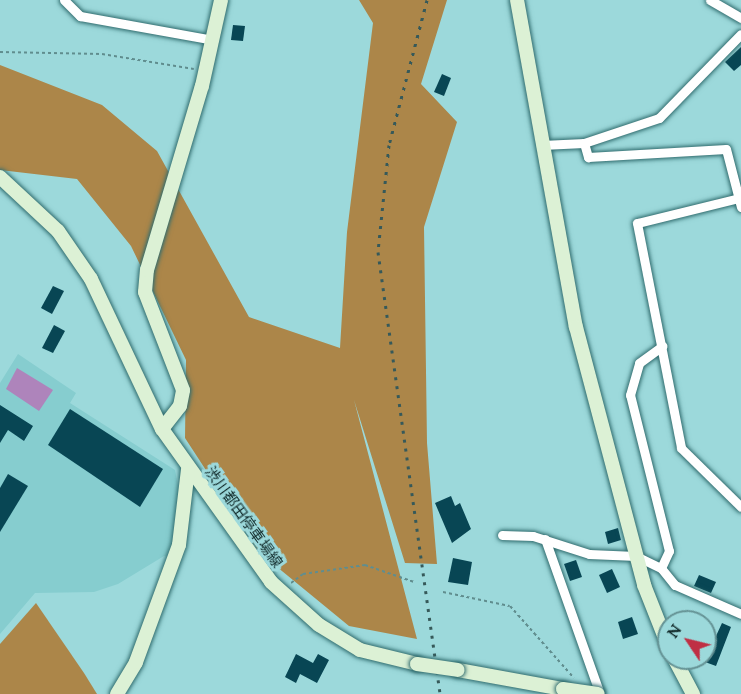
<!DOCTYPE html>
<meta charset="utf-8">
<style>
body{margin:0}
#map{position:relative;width:741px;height:694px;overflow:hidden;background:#9cd9db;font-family:Lora,"Noto Sans JP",serif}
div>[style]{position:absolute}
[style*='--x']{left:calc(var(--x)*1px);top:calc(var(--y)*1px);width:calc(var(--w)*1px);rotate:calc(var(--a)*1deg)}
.built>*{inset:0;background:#86cdcf}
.forest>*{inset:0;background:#ac8649}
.water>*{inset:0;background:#ae84bb}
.building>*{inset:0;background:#084654}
.path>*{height:2px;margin-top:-1px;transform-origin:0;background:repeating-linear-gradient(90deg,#608d8e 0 3px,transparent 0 6px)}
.roads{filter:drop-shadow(0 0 2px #306c6e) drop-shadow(0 0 2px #306c6e)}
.street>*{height:9px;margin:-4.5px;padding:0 4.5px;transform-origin:4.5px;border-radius:4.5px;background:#fff}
.secondary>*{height:14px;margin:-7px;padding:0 7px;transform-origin:7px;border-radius:7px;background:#dcf1d5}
.rail>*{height:3px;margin-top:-1.5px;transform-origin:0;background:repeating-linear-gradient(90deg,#365959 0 3px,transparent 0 9px)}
.bridges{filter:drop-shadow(0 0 2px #306c6e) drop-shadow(0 0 2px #306c6e)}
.secondary-bridge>*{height:14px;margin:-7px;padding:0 7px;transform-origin:7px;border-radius:7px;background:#dcf1d5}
span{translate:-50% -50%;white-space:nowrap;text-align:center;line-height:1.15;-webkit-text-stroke:6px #9cd9db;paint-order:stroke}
.street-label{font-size:15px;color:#122b2b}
.north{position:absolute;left:657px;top:610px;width:60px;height:60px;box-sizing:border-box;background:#9cd9db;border:2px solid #659395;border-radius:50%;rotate:305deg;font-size:16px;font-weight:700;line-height:24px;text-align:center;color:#122b2b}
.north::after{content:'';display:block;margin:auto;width:21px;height:27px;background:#bf2f44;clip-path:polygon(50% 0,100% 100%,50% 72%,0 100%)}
</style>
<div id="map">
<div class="built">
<div style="clip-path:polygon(18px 354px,76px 393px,70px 403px,175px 470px,179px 491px,174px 558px,164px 556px,118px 584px,94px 592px,35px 593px,0 634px,0 383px)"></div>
</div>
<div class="forest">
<div style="clip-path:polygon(359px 0,447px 0,421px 84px,457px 122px,424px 227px,427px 443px,437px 564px,405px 563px,354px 400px,417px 639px,349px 626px,260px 553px,185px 438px,186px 360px,131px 246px,77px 179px,0 170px,0 65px,102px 105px,157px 151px,249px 317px,340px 348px,347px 232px,373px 23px)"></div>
<div style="clip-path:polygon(36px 603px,84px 673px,97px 694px,0 694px,0 644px)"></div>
</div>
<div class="water">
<div style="clip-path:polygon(17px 368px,53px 390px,39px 411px,6px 389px)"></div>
</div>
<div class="building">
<div style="clip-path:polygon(233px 25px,245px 26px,243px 41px,231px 40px)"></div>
<div style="clip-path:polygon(741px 47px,741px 65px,734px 71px,725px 62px)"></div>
<div style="clip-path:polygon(442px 74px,451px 78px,444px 96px,434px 92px)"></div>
<div style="clip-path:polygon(53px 286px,64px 291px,52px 314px,41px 308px)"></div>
<div style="clip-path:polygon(54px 325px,65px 331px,53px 353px,42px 348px)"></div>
<div style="clip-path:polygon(0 405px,33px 426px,24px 441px,8px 430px,0 443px)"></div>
<div style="clip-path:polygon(70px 409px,163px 469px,140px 507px,48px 445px)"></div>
<div style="clip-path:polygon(8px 474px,28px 486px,0 532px,0 488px)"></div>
<div style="clip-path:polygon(451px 496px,455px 506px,460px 503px,471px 529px,452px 543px,435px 503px)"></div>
<div style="clip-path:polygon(618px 528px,621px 540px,608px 544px,605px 532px)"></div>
<div style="clip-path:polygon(453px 558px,472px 562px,468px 585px,448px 582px)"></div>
<div style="clip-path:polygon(576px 560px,582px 577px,570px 581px,564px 564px)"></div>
<div style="clip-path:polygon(612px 569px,620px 587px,607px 593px,599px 575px)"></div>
<div style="clip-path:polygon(699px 575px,716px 582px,711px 593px,694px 586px)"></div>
<div style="clip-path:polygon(632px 617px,638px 634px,623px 639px,618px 622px)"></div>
<div style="clip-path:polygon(722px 623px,731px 627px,716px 666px,705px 662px,705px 647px,710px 649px)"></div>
<div style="clip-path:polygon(296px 654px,313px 663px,318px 654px,329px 660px,317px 683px,300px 674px,296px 683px,285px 677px)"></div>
</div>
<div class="path">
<div style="--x:0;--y:52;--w:102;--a:1.1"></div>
<div style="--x:102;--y:54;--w:93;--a:9.3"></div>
<div style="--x:291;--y:583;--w:15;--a:-37"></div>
<div style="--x:303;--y:574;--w:63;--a:-8.3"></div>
<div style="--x:365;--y:565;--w:52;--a:19.1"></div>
<div style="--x:443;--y:592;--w:68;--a:11.8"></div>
<div style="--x:510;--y:606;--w:96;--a:48.4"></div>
</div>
<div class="roads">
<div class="street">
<div style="--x:64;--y:0;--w:23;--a:45"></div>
<div style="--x:80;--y:16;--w:135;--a:10.2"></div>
<div style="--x:710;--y:0;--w:36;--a:30"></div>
<div style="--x:584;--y:143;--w:15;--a:74"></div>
<div style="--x:588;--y:157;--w:138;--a:-3.3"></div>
<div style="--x:726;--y:149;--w:60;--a:75.5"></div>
<div style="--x:542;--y:145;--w:42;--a:-2.7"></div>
<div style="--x:584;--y:143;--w:79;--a:-18.4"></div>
<div style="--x:659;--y:118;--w:117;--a:-45.7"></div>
<div style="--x:739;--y:198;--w:105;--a:166.2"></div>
<div style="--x:637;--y:223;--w:229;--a:78.9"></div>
<div style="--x:681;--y:448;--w:84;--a:44.5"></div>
<div style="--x:502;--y:535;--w:31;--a:2"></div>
<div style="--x:533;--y:536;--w:59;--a:17.8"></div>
<div style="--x:589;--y:554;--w:47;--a:2.4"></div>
<div style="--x:636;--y:556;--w:28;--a:26"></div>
<div style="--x:661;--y:568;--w:22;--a:51"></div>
<div style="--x:675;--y:585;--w:72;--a:23.7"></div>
<div style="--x:545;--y:539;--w:164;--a:70.5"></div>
<div style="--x:661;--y:568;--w:19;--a:-65"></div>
<div style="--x:669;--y:551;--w:161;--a:-104"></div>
<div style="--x:630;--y:395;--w:33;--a:-74"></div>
<div style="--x:639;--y:363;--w:29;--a:-36"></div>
</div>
<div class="secondary">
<div style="--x:517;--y:0;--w:332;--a:79.8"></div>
<div style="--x:576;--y:327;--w:267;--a:75.2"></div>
<div style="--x:644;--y:585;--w:68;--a:68.4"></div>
<div style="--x:0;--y:177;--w:79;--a:43"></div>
<div style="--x:58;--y:231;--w:58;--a:55.5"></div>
<div style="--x:91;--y:279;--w:166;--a:64.7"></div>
<div style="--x:162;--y:429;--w:188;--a:54.5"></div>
<div style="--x:271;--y:582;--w:64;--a:41.9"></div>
<div style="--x:319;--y:625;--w:48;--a:31.4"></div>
<div style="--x:360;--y:650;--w:59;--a:13.8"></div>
<div style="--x:162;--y:429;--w:29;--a:-52"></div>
<div style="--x:180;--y:406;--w:16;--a:-79"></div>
<div style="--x:183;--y:390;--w:105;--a:-111.2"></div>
<div style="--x:145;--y:292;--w:22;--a:-85"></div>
<div style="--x:147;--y:270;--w:192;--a:-73.4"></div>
<div style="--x:202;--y:86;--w:88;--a:-77.5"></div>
<div style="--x:674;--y:658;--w:41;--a:62.2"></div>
<div style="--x:458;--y:670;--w:107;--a:10.3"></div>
<div style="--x:117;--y:694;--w:37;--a:-59"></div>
<div style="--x:136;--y:662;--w:125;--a:-69.8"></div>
<div style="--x:179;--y:545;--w:77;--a:-83.2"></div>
</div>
</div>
<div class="rail">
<div style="--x:427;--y:0;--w:150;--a:104.7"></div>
<div style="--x:389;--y:145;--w:108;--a:95.9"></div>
<div style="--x:378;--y:252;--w:446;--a:82"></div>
</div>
<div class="bridges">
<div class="secondary-bridge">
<div style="--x:417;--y:664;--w:41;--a:8.3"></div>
<div style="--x:563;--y:689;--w:35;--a:8"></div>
</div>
</div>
<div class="street-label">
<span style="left:244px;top:517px;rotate:54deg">渋川都田停車場線</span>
</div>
<div class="north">N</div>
</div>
